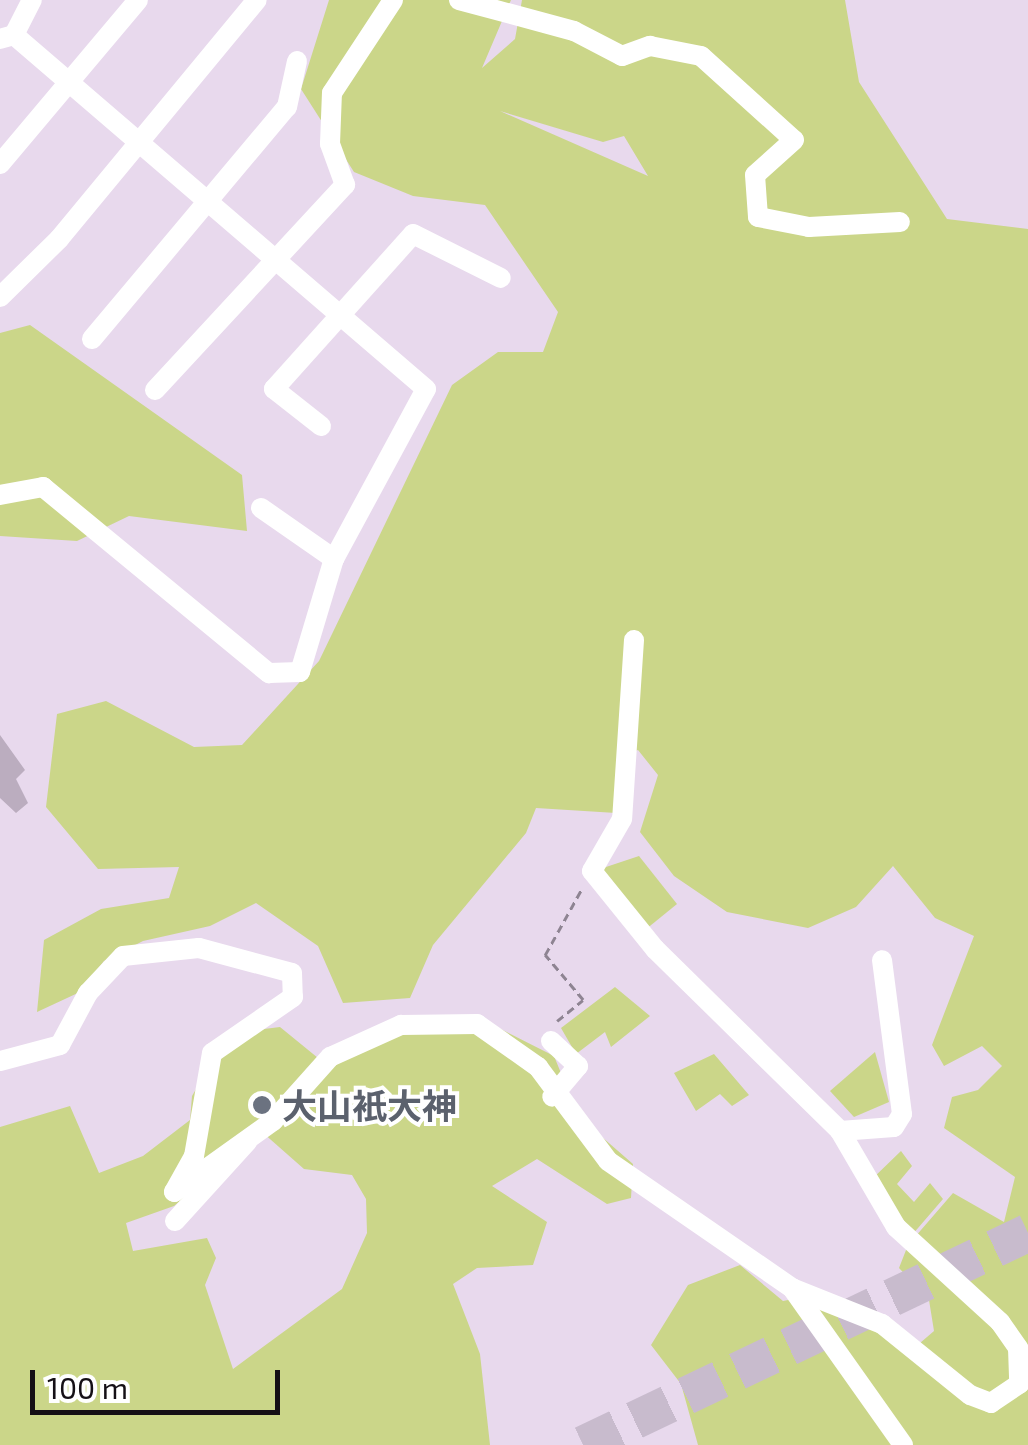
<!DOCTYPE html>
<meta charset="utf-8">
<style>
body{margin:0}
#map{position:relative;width:1028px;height:1445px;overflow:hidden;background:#e8d9ed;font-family:"Exo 2","Noto Sans JP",sans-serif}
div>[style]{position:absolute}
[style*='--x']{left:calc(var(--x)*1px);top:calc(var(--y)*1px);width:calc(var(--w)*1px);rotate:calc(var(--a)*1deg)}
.green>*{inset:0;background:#cbd689}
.building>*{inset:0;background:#bbadbf}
.highway-tunnel>*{height:38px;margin-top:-19px;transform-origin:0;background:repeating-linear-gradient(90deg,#c8bbcd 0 38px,transparent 0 57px)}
.path>*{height:2.5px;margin-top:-1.25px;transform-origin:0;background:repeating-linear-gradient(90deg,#8e8492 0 8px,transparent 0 13px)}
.street>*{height:20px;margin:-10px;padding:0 10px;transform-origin:10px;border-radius:10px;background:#fff}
.dots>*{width:28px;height:28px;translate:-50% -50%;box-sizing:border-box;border:5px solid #fff;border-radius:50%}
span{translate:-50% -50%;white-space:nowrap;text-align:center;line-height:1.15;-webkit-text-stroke:8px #fff;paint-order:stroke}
.worship-label{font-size:35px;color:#5b616d;font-weight:700}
.left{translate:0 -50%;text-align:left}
.scale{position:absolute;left:30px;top:1370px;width:250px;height:45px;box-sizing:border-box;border:5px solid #151016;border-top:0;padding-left:12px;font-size:30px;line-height:35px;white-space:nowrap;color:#151016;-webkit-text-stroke:8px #fff;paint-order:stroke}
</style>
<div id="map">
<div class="green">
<div style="clip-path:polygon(evenodd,329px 0,511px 0,482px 68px,515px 39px,522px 0,845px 0,859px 82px,947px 219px,1028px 229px,1028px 1445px,698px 1445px,681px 1384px,651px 1345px,688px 1285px,740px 1265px,783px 1301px,818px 1294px,913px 1349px,934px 1331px,929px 1300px,899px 1268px,908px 1245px,953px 1193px,1004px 1222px,1015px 1177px,944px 1128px,952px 1097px,978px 1090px,1002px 1066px,982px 1046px,944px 1066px,932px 1045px,974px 936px,935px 918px,893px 866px,856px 907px,808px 928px,727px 912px,674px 876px,640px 832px,658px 775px,638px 750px,626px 754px,616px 813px,536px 808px,526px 833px,433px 945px,410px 998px,343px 1003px,318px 946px,256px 903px,210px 926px,143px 941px,104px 961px,80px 992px,37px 1012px,44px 940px,101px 909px,169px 898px,179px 867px,98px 869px,46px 807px,57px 714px,106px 701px,194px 747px,242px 745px,319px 661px,452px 385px,498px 352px,543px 352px,558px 312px,485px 205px,413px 196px,354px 172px,301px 89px,329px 0,500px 111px,603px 142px,624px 136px,648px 176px,500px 111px)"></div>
<div style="clip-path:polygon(30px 325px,242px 475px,247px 531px,129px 516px,77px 541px,0 536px,0 333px)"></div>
<div style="clip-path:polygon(639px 856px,677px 904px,645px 930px,597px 870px)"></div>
<div style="clip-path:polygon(615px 987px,650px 1016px,611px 1047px,605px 1032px,576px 1054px,561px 1028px)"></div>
<div style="clip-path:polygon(evenodd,434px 1021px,485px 1021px,554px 1056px,579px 1117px,633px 1164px,631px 1198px,607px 1204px,537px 1159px,492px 1186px,547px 1222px,533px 1265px,477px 1268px,453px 1284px,480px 1354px,490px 1445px,0 1445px,0 1127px,70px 1106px,99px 1173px,143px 1156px,190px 1120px,192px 1096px,215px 1057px,249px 1031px,280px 1027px,318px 1058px,434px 1021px,262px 1132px,304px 1169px,352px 1175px,366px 1199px,367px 1233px,342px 1289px,233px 1369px,205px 1285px,216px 1258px,207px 1238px,133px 1251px,126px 1223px,174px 1206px,262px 1132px)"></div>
<div style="clip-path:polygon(875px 1052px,889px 1102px,854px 1117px,830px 1091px)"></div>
<div style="clip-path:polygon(714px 1054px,749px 1095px,732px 1106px,720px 1094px,696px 1111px,674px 1073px)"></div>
<div style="clip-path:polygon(901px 1151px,912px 1166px,897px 1184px,914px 1202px,930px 1183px,943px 1199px,912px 1235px,870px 1181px)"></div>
</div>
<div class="building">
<div style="clip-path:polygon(0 735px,25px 770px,16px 779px,28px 803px,16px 813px,0 798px)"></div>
</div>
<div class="highway-tunnel">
<div style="--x:583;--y:1445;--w:493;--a:-25.5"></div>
</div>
<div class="path">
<div style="--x:557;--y:1021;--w:33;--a:-39"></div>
<div style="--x:583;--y:1000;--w:59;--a:-130.2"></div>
<div style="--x:545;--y:955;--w:74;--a:-61"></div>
</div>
<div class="street">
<div style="--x:459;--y:0;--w:119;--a:15.1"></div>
<div style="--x:574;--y:31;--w:54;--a:27.5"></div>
<div style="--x:622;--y:56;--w:30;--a:-20"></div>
<div style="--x:650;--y:46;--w:52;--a:11.1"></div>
<div style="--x:701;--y:56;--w:125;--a:42.1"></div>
<div style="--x:794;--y:140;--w:52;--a:138.1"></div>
<div style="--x:755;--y:175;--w:42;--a:85.9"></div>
<div style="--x:758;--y:217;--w:52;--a:11.1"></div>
<div style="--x:809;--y:227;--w:91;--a:-3.1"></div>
<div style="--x:0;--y:39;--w:15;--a:-16"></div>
<div style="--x:14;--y:35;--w:39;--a:-63"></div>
<div style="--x:0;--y:164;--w:214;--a:-49.9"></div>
<div style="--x:0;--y:297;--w:83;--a:-44.5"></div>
<div style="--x:59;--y:239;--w:310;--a:-50.4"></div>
<div style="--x:92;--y:339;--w:303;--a:-50"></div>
<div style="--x:287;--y:107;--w:47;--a:-77.7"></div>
<div style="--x:155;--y:390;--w:280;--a:-47.2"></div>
<div style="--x:345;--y:185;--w:44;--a:-110.1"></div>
<div style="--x:330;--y:144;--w:51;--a:-87.8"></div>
<div style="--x:332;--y:93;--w:111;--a:-56.7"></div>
<div style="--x:321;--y:426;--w:60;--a:-141.8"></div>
<div style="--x:274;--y:389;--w:208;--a:-48.1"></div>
<div style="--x:413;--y:234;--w:98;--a:26.6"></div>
<div style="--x:0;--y:495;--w:44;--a:-10.5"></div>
<div style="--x:43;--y:487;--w:293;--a:39.5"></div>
<div style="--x:269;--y:673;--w:31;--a:-2"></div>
<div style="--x:300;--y:672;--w:118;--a:-73.3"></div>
<div style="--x:334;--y:559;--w:193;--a:-61.6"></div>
<div style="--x:426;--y:389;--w:543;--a:-139.33"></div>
<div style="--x:261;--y:508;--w:89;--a:34.9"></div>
<div style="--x:634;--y:640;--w:179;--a:93.8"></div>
<div style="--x:622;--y:819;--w:60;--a:120"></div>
<div style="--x:592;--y:871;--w:100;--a:51.1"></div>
<div style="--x:655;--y:949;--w:260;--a:44.5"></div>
<div style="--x:840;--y:1131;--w:111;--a:59.7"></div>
<div style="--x:896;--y:1227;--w:141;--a:42.4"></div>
<div style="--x:1000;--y:1322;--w:32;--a:55"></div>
<div style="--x:1018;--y:1348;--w:36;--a:88"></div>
<div style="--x:1019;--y:1384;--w:34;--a:146"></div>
<div style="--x:991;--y:1403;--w:22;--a:-159"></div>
<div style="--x:970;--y:1395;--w:113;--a:-141.1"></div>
<div style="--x:882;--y:1324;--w:95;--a:-158.3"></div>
<div style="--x:551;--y:1041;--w:37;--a:43"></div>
<div style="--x:578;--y:1066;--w:40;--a:130"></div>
<div style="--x:0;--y:1061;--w:62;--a:-14.9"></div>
<div style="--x:60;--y:1045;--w:59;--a:-61.7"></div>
<div style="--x:88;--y:993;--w:51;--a:-46.6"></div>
<div style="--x:123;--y:956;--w:76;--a:-6"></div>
<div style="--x:199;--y:948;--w:96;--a:15"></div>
<div style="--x:292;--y:973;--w:24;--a:88"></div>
<div style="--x:293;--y:997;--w:98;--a:145.3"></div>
<div style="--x:212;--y:1053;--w:105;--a:99.9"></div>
<div style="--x:194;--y:1156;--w:41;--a:119.1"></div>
<div style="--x:174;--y:1192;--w:122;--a:-35.6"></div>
<div style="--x:273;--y:1121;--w:86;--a:-48.3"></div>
<div style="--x:330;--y:1057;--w:78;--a:-24.3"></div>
<div style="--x:401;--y:1025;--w:76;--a:-0.8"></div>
<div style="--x:477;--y:1024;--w:75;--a:35.2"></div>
<div style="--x:538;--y:1067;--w:117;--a:53.3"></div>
<div style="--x:608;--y:1161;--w:224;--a:34.6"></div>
<div style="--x:792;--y:1288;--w:192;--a:54.7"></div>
<div style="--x:840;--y:1131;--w:54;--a:-4.2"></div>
<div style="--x:894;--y:1127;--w:15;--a:-58"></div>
<div style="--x:902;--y:1114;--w:155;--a:-97.4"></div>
<div style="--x:175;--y:1221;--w:107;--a:-47.7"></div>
</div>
<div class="dots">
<div style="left:262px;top:1105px;background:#6b7280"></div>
</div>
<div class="worship-label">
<span class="left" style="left:282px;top:1105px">大山衹大神</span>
</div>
<div class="scale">100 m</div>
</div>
